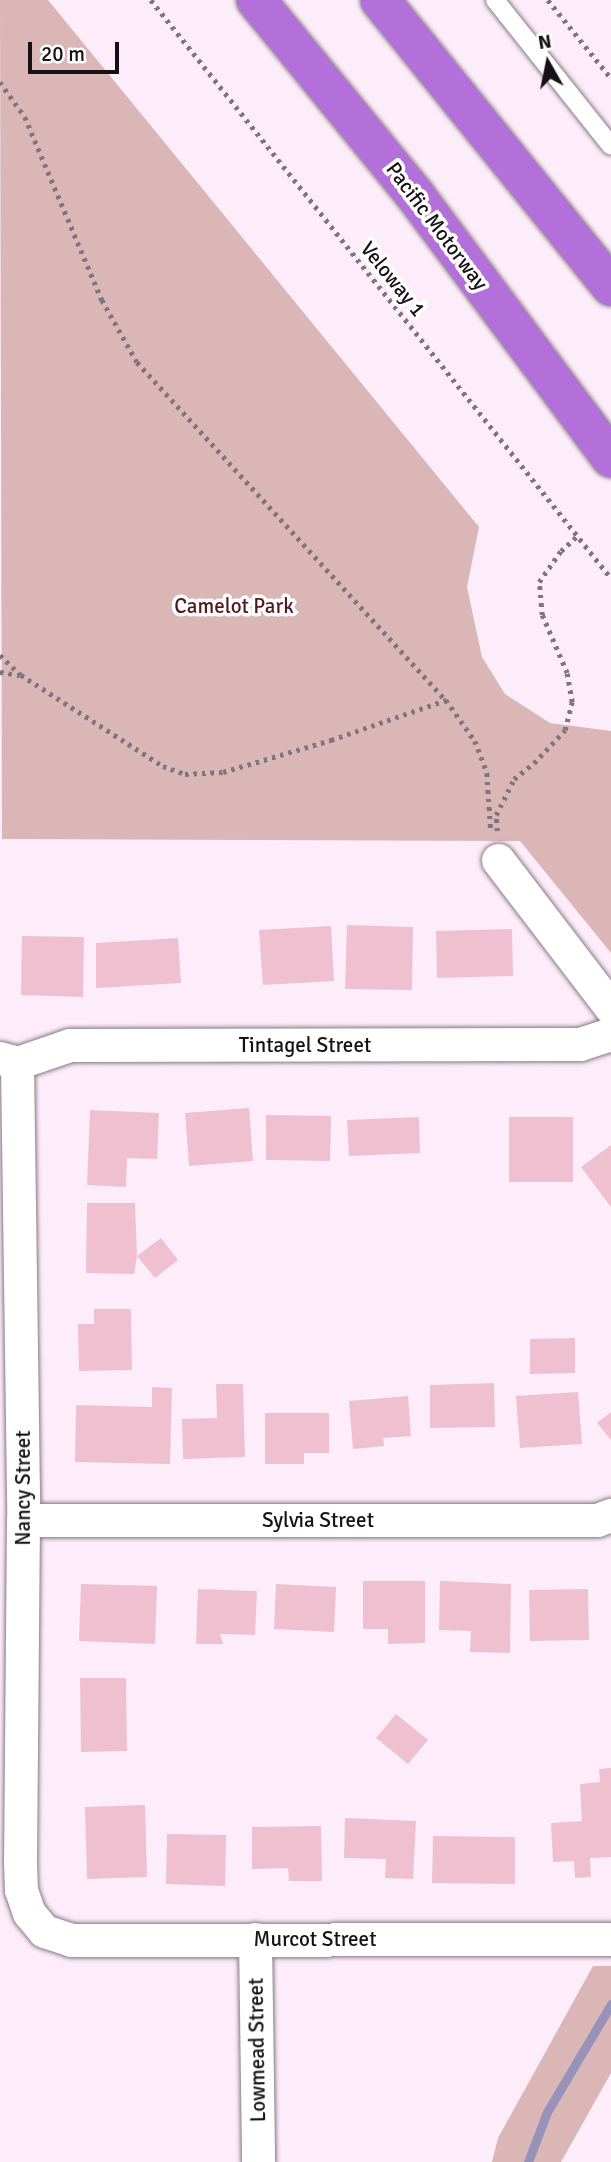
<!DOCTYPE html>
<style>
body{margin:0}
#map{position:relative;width:611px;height:2162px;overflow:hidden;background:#fdedfa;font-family:Signika,sans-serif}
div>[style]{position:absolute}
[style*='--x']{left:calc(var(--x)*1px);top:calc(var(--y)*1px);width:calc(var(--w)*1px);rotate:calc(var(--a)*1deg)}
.green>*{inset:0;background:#dab6b7}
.stream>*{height:9px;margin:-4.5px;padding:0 4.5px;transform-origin:4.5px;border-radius:4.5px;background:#9792b8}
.building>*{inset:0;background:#eec0d0}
.path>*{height:4.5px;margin-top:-2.25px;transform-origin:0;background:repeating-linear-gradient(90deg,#7f757d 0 3.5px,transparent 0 8.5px)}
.roads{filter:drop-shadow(0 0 2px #8a7886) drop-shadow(0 0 2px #8a7886)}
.service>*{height:18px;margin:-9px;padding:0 9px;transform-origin:9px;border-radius:9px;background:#fff}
.minor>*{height:33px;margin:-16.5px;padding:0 16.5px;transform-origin:16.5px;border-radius:16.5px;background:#fff}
.motorway>*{height:38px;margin:-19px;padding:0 19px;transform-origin:19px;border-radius:19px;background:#b470da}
span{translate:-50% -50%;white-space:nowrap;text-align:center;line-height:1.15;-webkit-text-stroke:7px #fff;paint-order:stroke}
.street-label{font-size:21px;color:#171116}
.park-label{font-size:21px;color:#521820}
.north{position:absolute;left:513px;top:28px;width:70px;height:70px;-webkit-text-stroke:5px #fff;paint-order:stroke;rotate:351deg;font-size:19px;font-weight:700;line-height:28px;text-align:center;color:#171116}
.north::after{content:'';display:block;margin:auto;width:24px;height:32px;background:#171116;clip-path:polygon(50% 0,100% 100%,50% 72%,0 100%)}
.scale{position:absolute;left:28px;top:42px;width:91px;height:32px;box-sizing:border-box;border:4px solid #171116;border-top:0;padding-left:9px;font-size:21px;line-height:24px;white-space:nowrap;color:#171116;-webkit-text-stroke:5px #fff;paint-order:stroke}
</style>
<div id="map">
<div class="green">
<div style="clip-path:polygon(0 0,48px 0,479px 527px,467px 587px,482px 657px,505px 694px,550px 723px,611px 731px,611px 953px,520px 841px,2px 839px)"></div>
<div style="clip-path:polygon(593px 1966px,611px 1966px,611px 2073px,561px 2162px,492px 2162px,498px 2138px)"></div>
</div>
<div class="stream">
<div style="--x:528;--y:2162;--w:53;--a:-69.2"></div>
<div style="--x:547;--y:2112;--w:126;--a:-59.3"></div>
</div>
<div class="building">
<div style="clip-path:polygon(347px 925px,413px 927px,412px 990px,345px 989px)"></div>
<div style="clip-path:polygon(331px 926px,334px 981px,263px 985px,259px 930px)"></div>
<div style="clip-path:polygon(512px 929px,513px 976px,437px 978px,436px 931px)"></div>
<div style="clip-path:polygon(22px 936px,84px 937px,83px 997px,21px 995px)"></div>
<div style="clip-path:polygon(178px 938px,181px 983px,96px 988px,96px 943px)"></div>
<div style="clip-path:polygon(249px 1108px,253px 1161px,189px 1166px,185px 1113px)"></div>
<div style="clip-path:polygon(90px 1110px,159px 1113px,157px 1159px,127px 1158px,126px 1187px,87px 1185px)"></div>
<div style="clip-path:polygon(266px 1115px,331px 1116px,330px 1161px,266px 1160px)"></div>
<div style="clip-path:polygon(419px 1117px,420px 1153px,349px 1156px,347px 1120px)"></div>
<div style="clip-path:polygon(509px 1117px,573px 1117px,573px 1182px,509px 1182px)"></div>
<div style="clip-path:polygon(611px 1145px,611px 1207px,581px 1167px)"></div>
<div style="clip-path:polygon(87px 1203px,135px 1203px,137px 1256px,134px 1274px,86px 1273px)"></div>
<div style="clip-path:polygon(161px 1238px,178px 1260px,155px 1278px,137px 1256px)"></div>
<div style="clip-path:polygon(94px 1309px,131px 1309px,132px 1370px,79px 1371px,78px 1324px,94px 1324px)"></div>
<div style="clip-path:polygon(575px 1338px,575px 1373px,530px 1374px,530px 1339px)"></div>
<div style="clip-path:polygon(494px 1383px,495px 1427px,430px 1428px,430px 1385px)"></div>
<div style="clip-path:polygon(216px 1384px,243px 1384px,245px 1457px,183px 1459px,182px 1419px,217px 1418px)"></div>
<div style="clip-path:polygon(152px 1387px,172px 1388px,170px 1464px,75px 1462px,76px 1405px,152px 1407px)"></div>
<div style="clip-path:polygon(578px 1392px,582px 1444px,520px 1448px,516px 1396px)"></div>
<div style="clip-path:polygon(408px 1396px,411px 1436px,383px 1438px,384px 1446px,353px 1449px,349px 1401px)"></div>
<div style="clip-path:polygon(611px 1412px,611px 1440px,597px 1423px)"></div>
<div style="clip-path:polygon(265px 1413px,329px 1413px,329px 1453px,304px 1453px,304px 1464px,265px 1464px)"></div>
<div style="clip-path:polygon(363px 1581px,425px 1581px,425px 1643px,388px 1644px,388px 1629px,363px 1629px)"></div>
<div style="clip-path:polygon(440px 1581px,511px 1584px,510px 1653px,470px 1652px,471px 1631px,439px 1630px)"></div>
<div style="clip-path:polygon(81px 1584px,157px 1586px,155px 1644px,79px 1641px)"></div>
<div style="clip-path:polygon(276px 1584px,336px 1587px,334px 1632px,274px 1629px)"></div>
<div style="clip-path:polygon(198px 1589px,257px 1591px,255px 1635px,220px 1634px,223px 1644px,196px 1644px)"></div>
<div style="clip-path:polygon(588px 1589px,589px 1640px,530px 1641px,529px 1590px)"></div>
<div style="clip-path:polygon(80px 1678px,126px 1678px,127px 1751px,81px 1752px)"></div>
<div style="clip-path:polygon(396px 1714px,428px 1740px,408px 1764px,376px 1738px)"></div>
<div style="clip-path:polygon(611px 1768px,611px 1857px,590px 1858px,591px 1877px,575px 1878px,574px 1861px,553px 1862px,551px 1823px,582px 1821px,580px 1784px,600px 1782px,599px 1769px)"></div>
<div style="clip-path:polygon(145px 1805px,147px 1877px,87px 1879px,85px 1807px)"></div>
<div style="clip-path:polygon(345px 1818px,416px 1821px,413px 1879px,385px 1878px,386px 1859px,344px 1858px)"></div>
<div style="clip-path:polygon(321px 1826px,322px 1881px,289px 1881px,288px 1868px,252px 1869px,252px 1827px)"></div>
<div style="clip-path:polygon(167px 1834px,226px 1835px,225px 1886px,166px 1884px)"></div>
<div style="clip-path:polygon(433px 1836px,515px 1837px,515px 1884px,432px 1883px)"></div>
</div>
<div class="path">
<div style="--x:151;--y:0;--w:739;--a:51.49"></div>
<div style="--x:548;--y:0;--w:100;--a:51.1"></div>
<div style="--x:0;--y:82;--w:43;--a:54.5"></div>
<div style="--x:25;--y:117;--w:199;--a:67.2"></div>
<div style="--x:102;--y:300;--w:71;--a:60.6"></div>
<div style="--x:137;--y:362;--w:458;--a:47.6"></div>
<div style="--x:446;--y:700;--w:50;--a:54.7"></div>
<div style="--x:475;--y:741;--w:34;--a:69"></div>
<div style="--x:487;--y:773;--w:59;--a:86.1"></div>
<div style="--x:0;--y:655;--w:29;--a:44"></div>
<div style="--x:21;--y:675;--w:169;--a:32.7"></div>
<div style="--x:163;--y:766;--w:23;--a:20"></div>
<div style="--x:185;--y:774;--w:38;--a:-3"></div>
<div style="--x:223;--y:772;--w:113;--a:-16.5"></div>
<div style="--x:331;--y:740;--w:122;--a:-19.2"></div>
<div style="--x:0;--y:672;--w:20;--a:9"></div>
<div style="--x:497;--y:831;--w:16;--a:-94"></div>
<div style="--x:496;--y:815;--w:40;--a:-63.4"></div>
<div style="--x:514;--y:779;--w:26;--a:-39"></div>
<div style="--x:534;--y:763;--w:45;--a:-46.8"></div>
<div style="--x:565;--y:730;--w:29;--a:-76"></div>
<div style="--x:572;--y:702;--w:29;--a:-100"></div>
<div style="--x:567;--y:673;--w:63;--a:-113.3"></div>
<div style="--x:542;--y:615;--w:33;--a:-95"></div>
<div style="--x:539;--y:582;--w:38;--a:-55"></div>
<div style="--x:561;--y:551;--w:23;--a:-43"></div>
</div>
<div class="roads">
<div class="service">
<div style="--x:495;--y:0;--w:186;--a:51.5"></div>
</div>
<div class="minor">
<div style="--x:498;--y:860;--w:186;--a:52.6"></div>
<div style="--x:0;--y:1058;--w:18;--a:16"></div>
<div style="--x:17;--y:1063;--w:56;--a:-18.8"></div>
<div style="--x:70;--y:1045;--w:510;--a:-0.11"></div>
<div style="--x:580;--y:1044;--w:33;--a:-18"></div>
<div style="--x:17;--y:1063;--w:457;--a:89.2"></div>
<div style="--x:23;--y:1520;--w:342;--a:90.5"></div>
<div style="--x:20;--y:1862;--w:28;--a:88"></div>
<div style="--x:21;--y:1890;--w:24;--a:71"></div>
<div style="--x:29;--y:1913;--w:23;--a:50"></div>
<div style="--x:44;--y:1931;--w:28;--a:18"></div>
<div style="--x:71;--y:1940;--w:540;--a:-0.11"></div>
<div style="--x:23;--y:1520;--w:574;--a:0"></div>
<div style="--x:597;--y:1520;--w:15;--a:-20"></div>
<div style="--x:255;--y:1939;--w:223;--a:89.2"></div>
</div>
<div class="motorway">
<div style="--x:256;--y:0;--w:252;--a:50.8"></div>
<div style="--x:415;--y:195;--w:328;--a:53.3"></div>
<div style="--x:380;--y:0;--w:368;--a:51.1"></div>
</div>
</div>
<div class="street-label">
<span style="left:437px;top:226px;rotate:53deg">Pacific Motorway</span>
<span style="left:393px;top:279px;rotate:51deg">Veloway 1</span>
<span style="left:305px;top:1045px">Tintagel Street</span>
<span style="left:23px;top:1488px;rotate:-90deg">Nancy Street</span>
<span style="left:318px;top:1520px">Sylvia Street</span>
<span style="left:315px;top:1939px">Murcot Street</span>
<span style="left:257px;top:2050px;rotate:-91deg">Lowmead Street</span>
</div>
<div class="park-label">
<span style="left:234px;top:606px">Camelot Park</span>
</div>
<div class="north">N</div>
<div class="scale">20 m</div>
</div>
